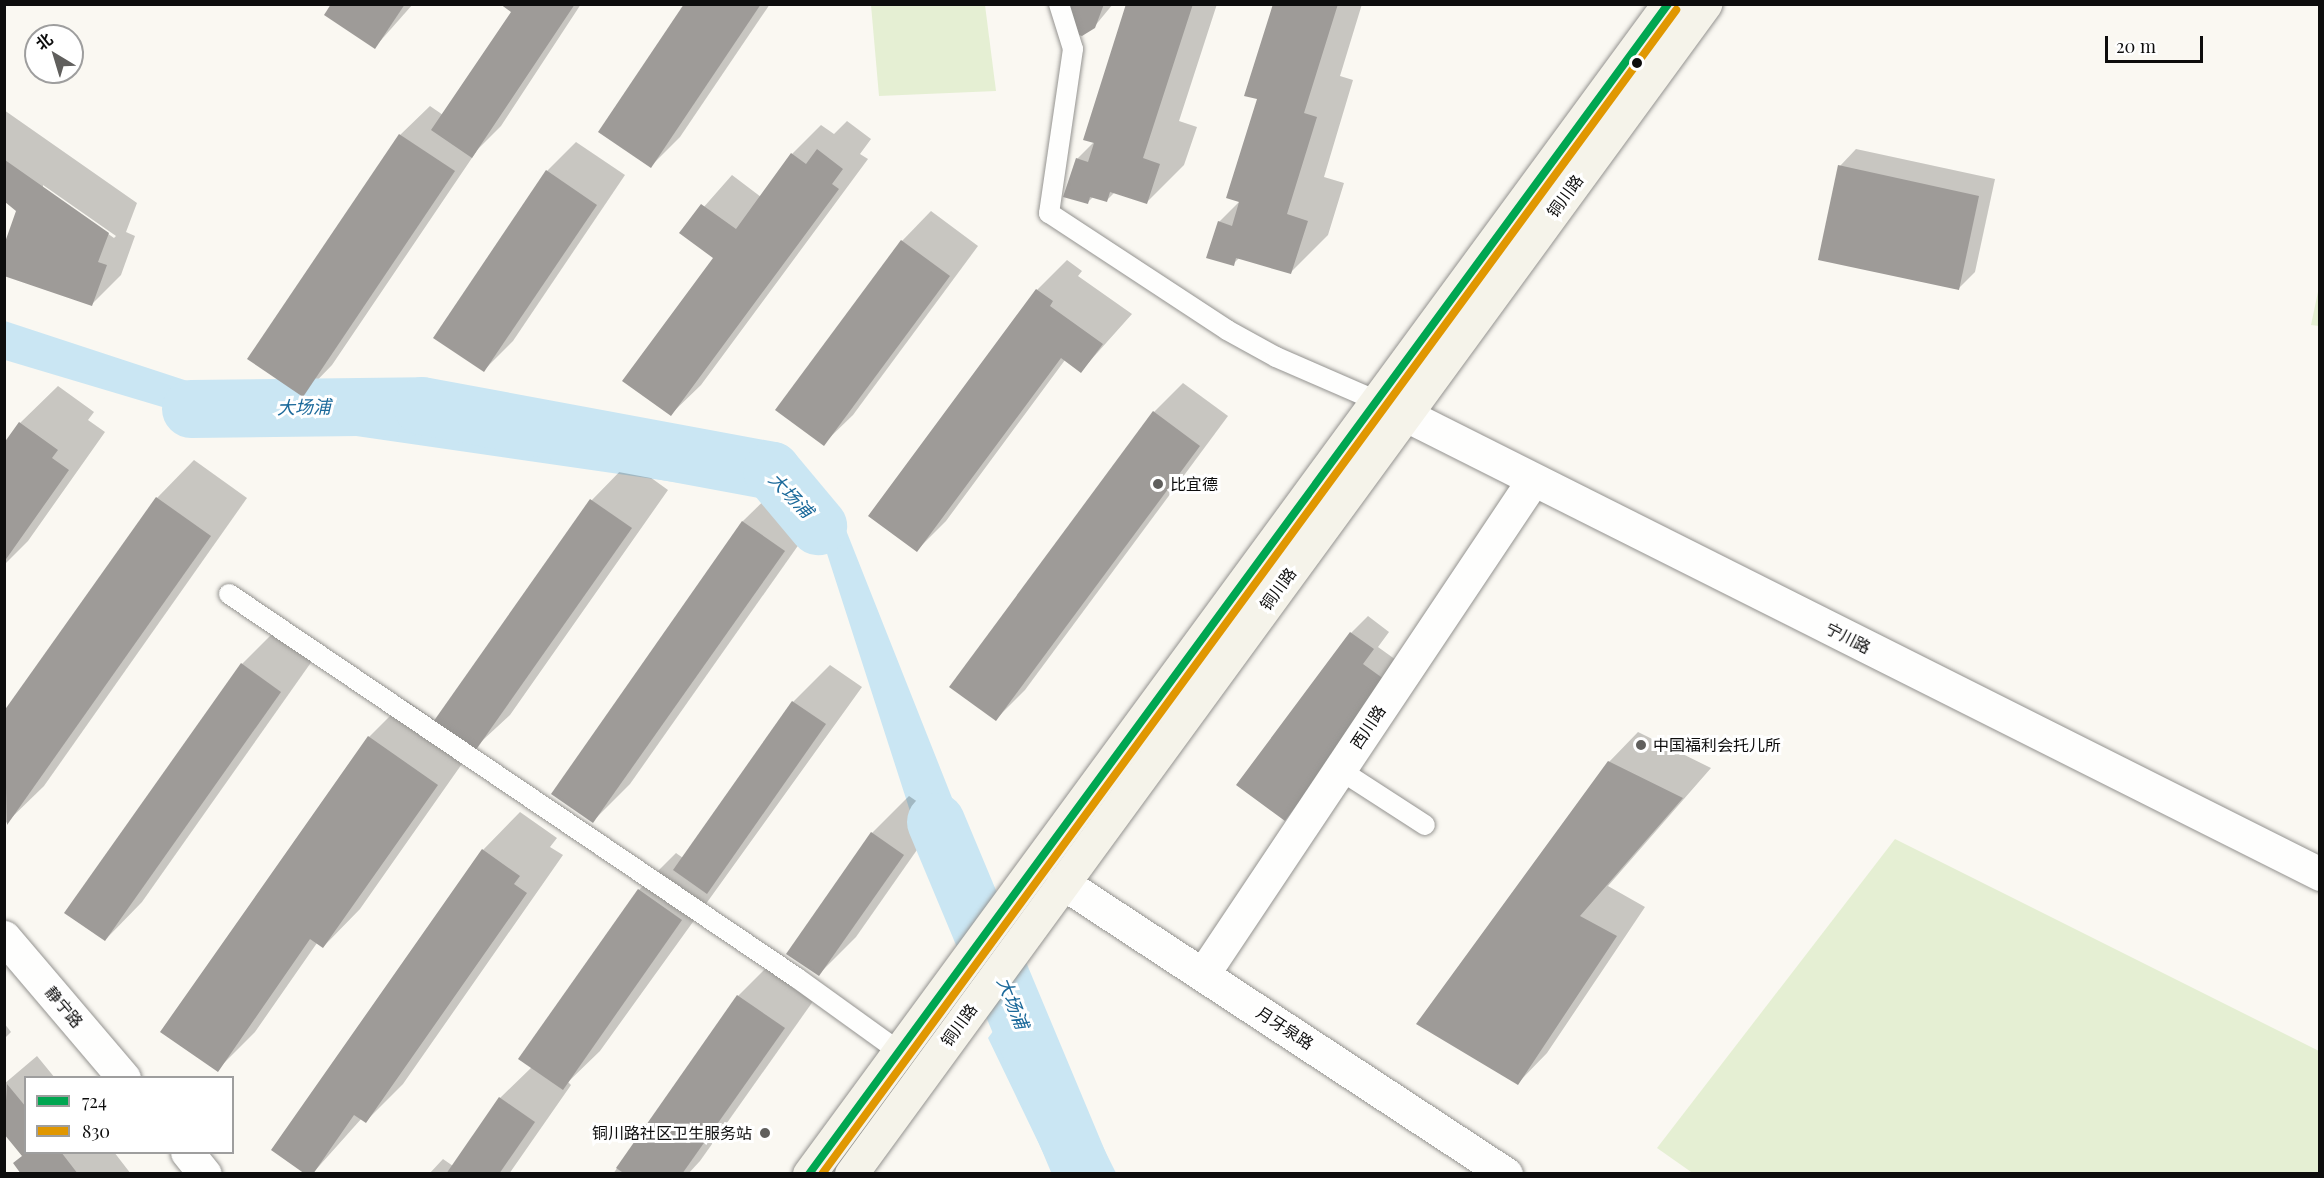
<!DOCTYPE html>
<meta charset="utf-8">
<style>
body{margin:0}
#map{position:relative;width:2324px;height:1178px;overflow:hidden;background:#faf8f2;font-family:"Playfair Display","Noto Sans SC",serif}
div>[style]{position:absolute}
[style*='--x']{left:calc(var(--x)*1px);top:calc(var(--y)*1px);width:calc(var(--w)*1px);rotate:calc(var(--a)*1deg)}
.green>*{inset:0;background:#e5efd3}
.water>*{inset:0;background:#cae6f3}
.shadow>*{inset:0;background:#0003}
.river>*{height:58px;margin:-29px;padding:0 29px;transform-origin:29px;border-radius:29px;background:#cae6f3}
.building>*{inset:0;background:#9e9b98}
.roads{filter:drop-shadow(0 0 2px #949390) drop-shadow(0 0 2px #949390)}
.service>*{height:20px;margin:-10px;padding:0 10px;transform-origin:10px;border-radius:10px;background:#fefefd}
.minor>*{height:33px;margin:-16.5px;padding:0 16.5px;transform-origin:16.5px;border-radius:16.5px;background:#fefefd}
.secondary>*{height:33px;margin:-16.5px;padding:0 16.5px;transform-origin:16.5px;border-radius:16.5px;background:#f5f3ea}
.bus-1>*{height:8px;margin:-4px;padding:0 4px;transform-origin:4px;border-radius:4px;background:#00a651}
.bus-2>*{height:8px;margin:-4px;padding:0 4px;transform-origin:4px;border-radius:4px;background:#e09701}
.dots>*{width:16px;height:16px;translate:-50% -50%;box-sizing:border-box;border:3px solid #fff;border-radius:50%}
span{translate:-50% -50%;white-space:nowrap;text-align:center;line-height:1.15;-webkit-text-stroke:6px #fff;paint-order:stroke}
.street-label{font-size:16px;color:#0d0d0d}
.poi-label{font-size:16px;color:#0d0d0d}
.left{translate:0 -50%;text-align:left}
.right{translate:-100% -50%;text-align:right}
.water-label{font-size:18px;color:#1b699a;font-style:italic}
.frame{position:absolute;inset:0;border:6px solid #0d0d0d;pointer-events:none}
.legend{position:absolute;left:24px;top:1076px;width:210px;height:78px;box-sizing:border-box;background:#fff;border:2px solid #9e9e9e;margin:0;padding:8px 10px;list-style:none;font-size:18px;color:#0d0d0d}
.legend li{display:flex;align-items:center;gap:12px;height:30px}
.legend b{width:30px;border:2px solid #9e9e9e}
.north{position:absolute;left:24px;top:24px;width:60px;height:60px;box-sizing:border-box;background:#fff;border:2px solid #9e9e9e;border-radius:50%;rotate:322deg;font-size:16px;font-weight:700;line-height:24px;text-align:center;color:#0d0d0d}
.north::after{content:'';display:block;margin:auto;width:21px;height:27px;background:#605f5d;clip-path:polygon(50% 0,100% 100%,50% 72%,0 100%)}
.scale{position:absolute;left:2105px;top:36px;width:98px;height:27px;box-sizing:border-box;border:3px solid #0d0d0d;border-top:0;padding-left:8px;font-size:18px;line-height:21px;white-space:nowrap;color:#0d0d0d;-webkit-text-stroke:4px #fff;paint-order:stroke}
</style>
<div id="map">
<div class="green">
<div style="clip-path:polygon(871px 5px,985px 5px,996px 91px,879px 96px)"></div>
<div style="clip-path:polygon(2319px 287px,2320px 326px,2319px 326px,2311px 325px)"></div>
<div style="clip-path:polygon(1895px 839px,2319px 1051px,2319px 1173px,1694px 1174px,1657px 1148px)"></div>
</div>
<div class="water">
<div style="clip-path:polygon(5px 321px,267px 407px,422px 406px,772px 471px,842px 520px,958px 813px,966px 896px,954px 917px,919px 839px,821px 535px,758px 494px,169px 409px,5px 360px)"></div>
<div style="clip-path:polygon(1029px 983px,1069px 1079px,1116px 1173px,1053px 1173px,988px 1038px)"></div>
</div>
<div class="shadow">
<div style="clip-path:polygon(333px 4px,413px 4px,375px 47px)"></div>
<div style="clip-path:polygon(503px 4px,581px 4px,501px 126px,478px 149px,332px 365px,303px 395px,400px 135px,430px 106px,443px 115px,514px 11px)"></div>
<div style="clip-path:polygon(686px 4px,770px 4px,680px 137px,651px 166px)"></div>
<div style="clip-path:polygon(1067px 4px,1113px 4px,1094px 27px)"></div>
<div style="clip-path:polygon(1128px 4px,1217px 4px,1179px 121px,1197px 127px,1184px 165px,1147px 202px,1115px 192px,1107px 200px,1094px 196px,1087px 203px,1077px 159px,1094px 142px)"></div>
<div style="clip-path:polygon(1274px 4px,1362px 4px,1340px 76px,1353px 80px,1324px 177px,1344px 183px,1328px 235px,1291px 272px,1240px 257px,1233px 264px,1219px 222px,1240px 201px)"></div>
<div style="clip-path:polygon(evenodd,4px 110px,137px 203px,126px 232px,135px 236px,121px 275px,92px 304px,18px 210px,4px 200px,4px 110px,43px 185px,116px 236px,114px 238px,43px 188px,43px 185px)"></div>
<div style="clip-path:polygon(847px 121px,871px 139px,860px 154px,868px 159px,701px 385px,671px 414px,716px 258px,681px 233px,732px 175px,761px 197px,792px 154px,821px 125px,834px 134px)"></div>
<div style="clip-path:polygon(576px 142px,625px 175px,513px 341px,484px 370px,547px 171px)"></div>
<div style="clip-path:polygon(1856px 149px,1995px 179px,1975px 272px,1958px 289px,1840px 166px)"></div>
<div style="clip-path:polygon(931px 211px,978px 246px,853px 415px,823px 444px,902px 241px)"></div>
<div style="clip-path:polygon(1067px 260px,1082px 271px,1078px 276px,1132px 314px,1081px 371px,1065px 360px,946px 521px,917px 550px,870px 516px,1037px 290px)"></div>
<div style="clip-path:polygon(1183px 383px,1228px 416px,1025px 690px,996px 719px,1154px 412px)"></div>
<div style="clip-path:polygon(58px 386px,94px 412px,88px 420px,105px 432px,28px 541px,4px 565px,4px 446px,20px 423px)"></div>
<div style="clip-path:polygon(194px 460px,247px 498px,44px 786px,6px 823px,4px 713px,157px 498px)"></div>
<div style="clip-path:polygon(629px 462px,668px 490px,510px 715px,471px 751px,360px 909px,323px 947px,317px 943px,255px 1032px,217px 1070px,369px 737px,406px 700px,436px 721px,592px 500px)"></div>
<div style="clip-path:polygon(781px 484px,821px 513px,630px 784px,593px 821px,553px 794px,743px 521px)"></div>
<div style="clip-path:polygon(1368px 616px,1389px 632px,1378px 647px,1403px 665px,1238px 785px,1351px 633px)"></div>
<div style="clip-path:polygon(279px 627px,317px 654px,142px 902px,105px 940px,242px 664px)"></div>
<div style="clip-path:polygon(830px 665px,862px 687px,600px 1051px,568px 1082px,571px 1085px,509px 1174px,429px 1174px,443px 1159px,453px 1166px,500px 1098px,532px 1067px,639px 890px,676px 853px,683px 858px,793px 702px)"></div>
<div style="clip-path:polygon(1638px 732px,1711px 768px,1608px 886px,1645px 907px,1547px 1053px,1518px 1083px,1609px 762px)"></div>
<div style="clip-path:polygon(909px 796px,940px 817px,856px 937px,819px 974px,872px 833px)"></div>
<div style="clip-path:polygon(520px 812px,557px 838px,550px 847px,563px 855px,403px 1084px,366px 1121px,362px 1118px,312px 1174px,483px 850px)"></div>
<div style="clip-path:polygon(776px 958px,821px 990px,700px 1161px,688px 1174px,613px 1174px,738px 996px)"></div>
<div style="clip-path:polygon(4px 1023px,11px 1032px,4px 1039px)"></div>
<div style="clip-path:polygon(37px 1056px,55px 1078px,26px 1078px,26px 1152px,114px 1152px,131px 1174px,23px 1174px,23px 1155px,4px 1132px,4px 1084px)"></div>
</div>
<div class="river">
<div style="--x:191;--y:409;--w:231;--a:-0.7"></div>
<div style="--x:422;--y:406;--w:356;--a:10.5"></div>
<div style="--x:772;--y:471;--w:72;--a:50.1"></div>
<div style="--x:936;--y:822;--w:381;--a:67.3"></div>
</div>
<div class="building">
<div style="clip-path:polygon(331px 4px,405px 4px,375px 49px,324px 15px)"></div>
<div style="clip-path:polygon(500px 4px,575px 4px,472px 158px,431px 130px,511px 12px)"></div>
<div style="clip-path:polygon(684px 4px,761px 4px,651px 168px,598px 132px)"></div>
<div style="clip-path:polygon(1066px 4px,1104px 4px,1095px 28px,1082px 36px,1075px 34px)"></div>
<div style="clip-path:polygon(1126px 4px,1193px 4px,1143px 158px,1160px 164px,1147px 204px,1110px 192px,1107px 202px,1090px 197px,1088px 204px,1063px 197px,1076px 158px,1088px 162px,1094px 143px,1083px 140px)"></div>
<div style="clip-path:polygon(1273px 4px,1338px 4px,1304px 113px,1317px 117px,1287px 214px,1308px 221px,1291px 274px,1236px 258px,1234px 266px,1206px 258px,1218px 221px,1232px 226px,1239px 202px,1226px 198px,1257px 99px,1244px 96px)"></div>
<div style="clip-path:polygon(399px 134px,455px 171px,303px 397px,247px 359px)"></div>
<div style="clip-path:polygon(817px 149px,843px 169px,832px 184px,839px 189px,671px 416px,622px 381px,713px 258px,679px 233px,701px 204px,736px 229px,791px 153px,806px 164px)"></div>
<div style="clip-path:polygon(5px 160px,109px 233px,98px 262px,107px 265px,92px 306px,4px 276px,4px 245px,16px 211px,5px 202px)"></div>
<div style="clip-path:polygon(1838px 165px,1979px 196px,1959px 290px,1818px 260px)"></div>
<div style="clip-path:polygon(546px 170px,597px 205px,484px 372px,433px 338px)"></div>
<div style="clip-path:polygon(901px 240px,950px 276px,824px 446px,775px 410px)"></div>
<div style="clip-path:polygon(1036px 289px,1053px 301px,1050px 306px,1103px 344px,1081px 373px,1061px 358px,917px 552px,868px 516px)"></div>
<div style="clip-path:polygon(1153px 411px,1200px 446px,996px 721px,949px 687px)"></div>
<div style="clip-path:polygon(19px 422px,58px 450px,52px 458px,69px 470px,4px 562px,4px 443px)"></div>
<div style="clip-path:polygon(156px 497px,211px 536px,7px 825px,4px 711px)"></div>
<div style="clip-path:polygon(590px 499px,632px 528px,473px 754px,431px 725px)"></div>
<div style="clip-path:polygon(742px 521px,785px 551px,593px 823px,551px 794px)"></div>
<div style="clip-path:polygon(1350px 632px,1374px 649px,1363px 664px,1388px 682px,1285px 821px,1236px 785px)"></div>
<div style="clip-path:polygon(241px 663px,281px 692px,105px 941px,64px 913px)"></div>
<div style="clip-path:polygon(792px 701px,826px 724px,707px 894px,673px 870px)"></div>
<div style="clip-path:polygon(368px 736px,438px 785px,323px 948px,310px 939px,218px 1072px,160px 1032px)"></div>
<div style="clip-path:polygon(1608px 761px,1683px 798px,1580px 916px,1617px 936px,1518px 1085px,1416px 1024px)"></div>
<div style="clip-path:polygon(871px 832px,904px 855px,819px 976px,786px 954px)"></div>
<div style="clip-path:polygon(482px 849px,520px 876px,514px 884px,527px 893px,366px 1123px,354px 1115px,313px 1174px,305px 1174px,271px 1150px)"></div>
<div style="clip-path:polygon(638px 889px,682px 920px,563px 1090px,518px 1059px)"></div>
<div style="clip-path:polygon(737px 995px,785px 1028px,682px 1174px,625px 1174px,616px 1168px)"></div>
<div style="clip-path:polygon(7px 1084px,26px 1107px,26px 1152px,61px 1152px,78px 1174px,21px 1174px,13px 1163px,22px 1156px,4px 1134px)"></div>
<div style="clip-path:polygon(499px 1097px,535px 1122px,499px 1174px,446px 1174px)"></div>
</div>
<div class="roads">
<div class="service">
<div style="--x:1059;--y:4;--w:47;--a:72.7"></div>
<div style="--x:1073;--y:49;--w:166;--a:98.3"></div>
<div style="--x:1049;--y:213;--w:213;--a:33.3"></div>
<div style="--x:1227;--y:330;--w:56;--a:28.9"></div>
<div style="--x:1276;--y:357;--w:110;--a:23.5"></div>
<div style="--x:229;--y:594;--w:686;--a:34.06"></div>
<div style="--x:797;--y:978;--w:128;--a:35.8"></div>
<div style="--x:1340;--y:770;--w:101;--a:32.9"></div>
</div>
<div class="minor">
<div style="--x:1380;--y:402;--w:1052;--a:26.66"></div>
<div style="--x:1063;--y:883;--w:530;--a:33.3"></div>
<div style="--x:4;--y:937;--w:185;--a:49.6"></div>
<div style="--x:1203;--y:974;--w:594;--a:-56.26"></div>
<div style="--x:187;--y:1152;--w:28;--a:51"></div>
</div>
<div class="secondary">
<div style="--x:809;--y:1174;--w:1451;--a:-53.71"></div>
<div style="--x:851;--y:1174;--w:1449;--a:-53.87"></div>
</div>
</div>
<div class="bus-1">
<div style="--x:809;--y:1174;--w:1451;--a:-53.71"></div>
</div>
<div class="bus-2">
<div style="--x:822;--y:1174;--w:1444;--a:-53.73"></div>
</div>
<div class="dots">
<div style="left:1637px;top:63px;background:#0d0d0d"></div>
<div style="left:1158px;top:484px;background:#605f5d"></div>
<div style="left:1641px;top:745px;background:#605f5d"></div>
<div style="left:765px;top:1133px;background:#605f5d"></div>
</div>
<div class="street-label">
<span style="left:1565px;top:196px;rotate:-54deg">铜川路</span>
<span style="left:1278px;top:589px;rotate:-54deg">铜川路</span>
<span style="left:1848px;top:638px;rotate:27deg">宁川路</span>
<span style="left:1368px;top:727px;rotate:-56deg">西川路</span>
<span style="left:64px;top:1007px;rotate:50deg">静宁路</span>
<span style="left:959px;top:1025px;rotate:-54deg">铜川路</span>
<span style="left:1285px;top:1028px;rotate:33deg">月牙泉路</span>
</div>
<div class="poi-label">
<span class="left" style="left:1170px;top:484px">比宜德</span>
<span class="left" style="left:1653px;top:745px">中国福利会托儿所</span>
<span class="right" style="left:752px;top:1133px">铜川路社区卫生服务站</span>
</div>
<div class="water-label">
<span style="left:304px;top:407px;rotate:-1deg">大场浦</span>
<span style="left:791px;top:495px;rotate:46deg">大场浦</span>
<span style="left:1013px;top:1003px;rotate:68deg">大场浦</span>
</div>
<div class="frame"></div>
<ul class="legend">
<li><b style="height:8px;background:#00a651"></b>724</li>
<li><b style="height:8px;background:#e09701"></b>830</li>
</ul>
<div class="north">北</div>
<div class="scale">20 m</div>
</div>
